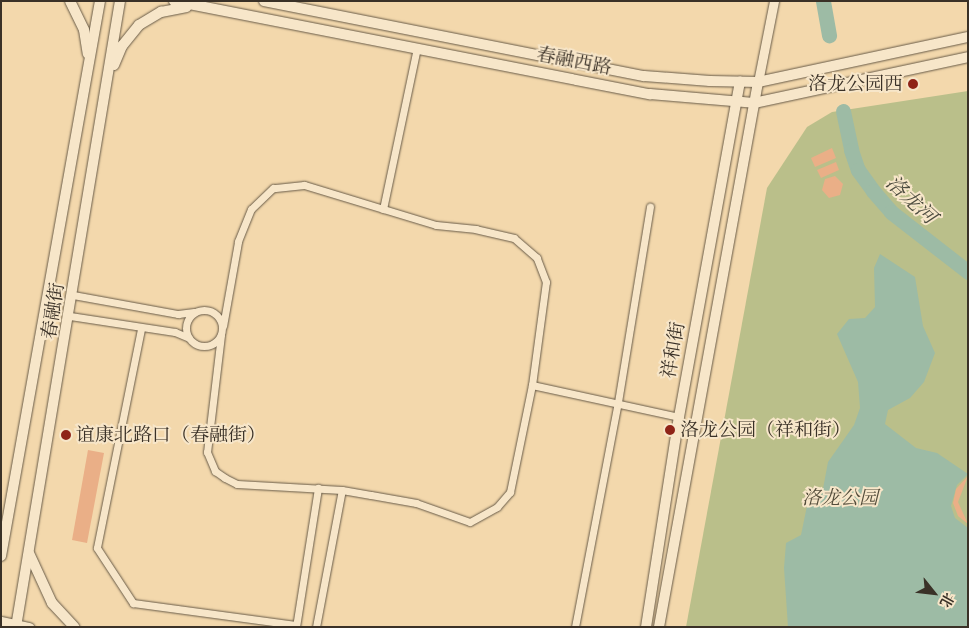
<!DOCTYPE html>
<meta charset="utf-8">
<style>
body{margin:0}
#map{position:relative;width:969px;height:628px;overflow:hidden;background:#f3d8ac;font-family:"Gentium Book Plus","Noto Serif SC",serif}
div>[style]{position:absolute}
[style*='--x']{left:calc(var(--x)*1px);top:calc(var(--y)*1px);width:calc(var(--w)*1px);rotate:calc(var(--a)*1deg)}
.green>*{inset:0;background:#babf8a}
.water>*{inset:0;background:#9dbba5}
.river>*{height:15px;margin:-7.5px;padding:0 7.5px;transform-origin:7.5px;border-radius:7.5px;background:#9dbba5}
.building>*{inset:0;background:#eaaf87}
.roads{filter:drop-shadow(0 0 1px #685b48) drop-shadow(0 0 1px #685b48)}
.minor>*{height:7px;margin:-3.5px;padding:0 3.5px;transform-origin:3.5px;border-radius:3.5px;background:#f7e6c9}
.minor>.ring{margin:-3.5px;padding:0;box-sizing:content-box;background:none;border:7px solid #f7e6c9;border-radius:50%}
.tertiary>*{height:9px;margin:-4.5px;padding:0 4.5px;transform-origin:4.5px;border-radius:4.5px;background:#f7e6c9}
.secondary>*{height:10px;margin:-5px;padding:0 5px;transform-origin:5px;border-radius:5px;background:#f7e6c9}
.dots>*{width:14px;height:14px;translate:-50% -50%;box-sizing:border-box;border:2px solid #f7e6c9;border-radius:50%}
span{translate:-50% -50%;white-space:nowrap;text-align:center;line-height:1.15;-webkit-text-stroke:4px #f7e6c9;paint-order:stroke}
.street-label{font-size:19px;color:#3a3127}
.poi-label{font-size:19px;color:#3a3127}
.right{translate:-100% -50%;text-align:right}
.left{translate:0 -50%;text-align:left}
.park-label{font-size:19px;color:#544d3b;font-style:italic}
.water-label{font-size:20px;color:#4e4d40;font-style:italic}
.frame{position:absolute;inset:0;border:2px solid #3a3127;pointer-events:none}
.north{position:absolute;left:909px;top:568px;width:50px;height:50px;-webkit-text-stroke:4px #f7e6c9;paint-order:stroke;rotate:119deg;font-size:14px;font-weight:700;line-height:20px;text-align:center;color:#3a3127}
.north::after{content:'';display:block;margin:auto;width:18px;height:22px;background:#3a3127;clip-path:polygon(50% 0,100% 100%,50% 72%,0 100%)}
</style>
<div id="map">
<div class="green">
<div style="clip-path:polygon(968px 91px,968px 627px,686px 627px,767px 188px,807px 127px,832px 112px)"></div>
</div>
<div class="water">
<div style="clip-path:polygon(880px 254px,915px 277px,923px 326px,935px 353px,924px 382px,910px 398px,888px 410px,885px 424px,916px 448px,937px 453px,968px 474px,957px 485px,951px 506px,955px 518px,968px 528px,968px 627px,788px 627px,784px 568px,786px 543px,801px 535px,808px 501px,822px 494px,828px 462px,854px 425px,860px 408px,858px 382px,837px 334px,849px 319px,865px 318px,875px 307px,874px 268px)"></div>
</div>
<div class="river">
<div style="--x:823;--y:1;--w:35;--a:80"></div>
<div style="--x:843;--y:111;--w:40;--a:78"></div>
<div style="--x:851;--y:150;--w:21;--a:71"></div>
<div style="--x:858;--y:170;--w:26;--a:54"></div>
<div style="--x:873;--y:191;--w:28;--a:49"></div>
<div style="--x:891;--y:212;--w:98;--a:37.9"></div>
</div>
<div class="building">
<div style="clip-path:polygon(832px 148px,836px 158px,815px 167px,811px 158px)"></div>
<div style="clip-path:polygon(836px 162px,839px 170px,821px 178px,817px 170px)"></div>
<div style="clip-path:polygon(835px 176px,843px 184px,840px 195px,829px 198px,822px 190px,825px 179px)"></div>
<div style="clip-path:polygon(88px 450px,104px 453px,87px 543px,72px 540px)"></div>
<div style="clip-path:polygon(968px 476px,958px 502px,968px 524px,958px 516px,953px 503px,956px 489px)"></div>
</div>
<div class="roads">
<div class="minor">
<div style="--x:383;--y:209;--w:165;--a:-78.1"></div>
<div style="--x:73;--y:295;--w:107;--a:10.3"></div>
<div style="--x:178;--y:314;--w:16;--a:-7"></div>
<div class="ring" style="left:186px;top:310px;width:29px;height:29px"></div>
<div style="--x:70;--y:316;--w:106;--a:8.7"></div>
<div style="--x:175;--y:332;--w:15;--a:23"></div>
<div style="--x:141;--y:329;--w:223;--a:101.4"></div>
<div style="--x:97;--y:548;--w:66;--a:56.8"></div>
<div style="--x:133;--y:603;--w:164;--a:7.7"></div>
<div style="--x:221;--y:335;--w:118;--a:96.8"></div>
<div style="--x:207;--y:452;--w:21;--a:67"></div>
<div style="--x:215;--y:471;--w:12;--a:35"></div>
<div style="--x:225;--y:478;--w:13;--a:27"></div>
<div style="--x:237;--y:484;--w:105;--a:3.3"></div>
<div style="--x:342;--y:490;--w:29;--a:10"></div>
<div style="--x:371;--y:495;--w:46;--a:10.1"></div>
<div style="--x:416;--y:503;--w:57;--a:19.4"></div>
<div style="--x:470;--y:522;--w:31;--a:-29"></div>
<div style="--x:497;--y:507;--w:20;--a:-49"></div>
<div style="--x:510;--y:492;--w:109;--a:-78.4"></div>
<div style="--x:532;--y:385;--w:104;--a:-82.3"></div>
<div style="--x:546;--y:282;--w:26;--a:-111"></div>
<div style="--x:537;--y:258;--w:30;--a:-139"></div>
<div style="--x:514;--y:238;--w:39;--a:-167"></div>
<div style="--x:476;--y:229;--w:40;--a:-174.3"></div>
<div style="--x:436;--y:225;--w:138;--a:-163.1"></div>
<div style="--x:304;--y:185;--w:31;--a:174"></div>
<div style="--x:273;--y:188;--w:30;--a:136"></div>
<div style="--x:251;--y:209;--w:35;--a:112"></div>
<div style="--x:238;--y:242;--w:85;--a:100.1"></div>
<div style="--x:532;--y:385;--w:150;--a:12.3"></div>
<div style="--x:296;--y:627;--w:141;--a:-81"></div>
<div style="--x:316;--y:627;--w:139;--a:-79.3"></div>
<div style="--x:575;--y:627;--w:229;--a:-79.2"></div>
<div style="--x:618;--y:402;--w:198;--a:-80.7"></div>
</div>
<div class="tertiary">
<div style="--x:758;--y:82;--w:83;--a:-78.8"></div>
<div style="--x:1;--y:621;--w:29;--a:12"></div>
</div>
<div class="secondary">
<div style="--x:70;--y:1;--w:32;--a:64"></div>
<div style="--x:84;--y:30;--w:24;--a:81"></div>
<div style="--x:174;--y:1;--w:485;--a:11.1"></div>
<div style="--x:650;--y:94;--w:104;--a:4.9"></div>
<div style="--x:754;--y:103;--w:219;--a:-12.1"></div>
<div style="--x:264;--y:1;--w:387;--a:11.2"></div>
<div style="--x:644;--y:76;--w:66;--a:4.3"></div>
<div style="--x:710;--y:81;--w:48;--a:1.2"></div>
<div style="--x:758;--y:82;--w:215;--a:-12.1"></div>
<div style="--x:114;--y:65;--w:21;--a:-67"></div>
<div style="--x:122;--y:46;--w:27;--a:-51"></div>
<div style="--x:139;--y:25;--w:26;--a:-31"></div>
<div style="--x:161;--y:12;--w:26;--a:-11"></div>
<div style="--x:29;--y:553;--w:55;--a:65.3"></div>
<div style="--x:52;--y:603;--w:33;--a:47"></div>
<div style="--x:1;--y:556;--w:564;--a:-79.89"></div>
<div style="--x:16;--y:627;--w:635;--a:-80.57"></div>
<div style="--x:646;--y:627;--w:213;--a:-81.1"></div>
<div style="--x:679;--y:417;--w:341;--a:-79.7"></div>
<div style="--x:659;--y:627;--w:554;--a:-79.7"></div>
</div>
</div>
<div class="dots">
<div style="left:913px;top:84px;background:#8f2418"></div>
<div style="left:670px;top:430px;background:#8f2418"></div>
<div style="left:66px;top:435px;background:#8f2418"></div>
</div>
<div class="street-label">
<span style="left:574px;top:61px;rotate:11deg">春融西路</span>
<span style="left:53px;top:311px;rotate:-81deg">春融街</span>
<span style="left:673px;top:350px;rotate:-80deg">祥和街</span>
</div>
<div class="poi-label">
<span class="right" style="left:903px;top:84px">洛龙公园西</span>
<span class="left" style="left:680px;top:430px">洛龙公园（祥和街）</span>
<span class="left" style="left:76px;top:435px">谊康北路口（春融街）</span>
</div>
<div class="park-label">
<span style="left:840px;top:498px">洛龙公园</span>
</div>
<div class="water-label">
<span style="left:912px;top:199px;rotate:43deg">洛龙河</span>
</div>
<div class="frame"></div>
<div class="north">北</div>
</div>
